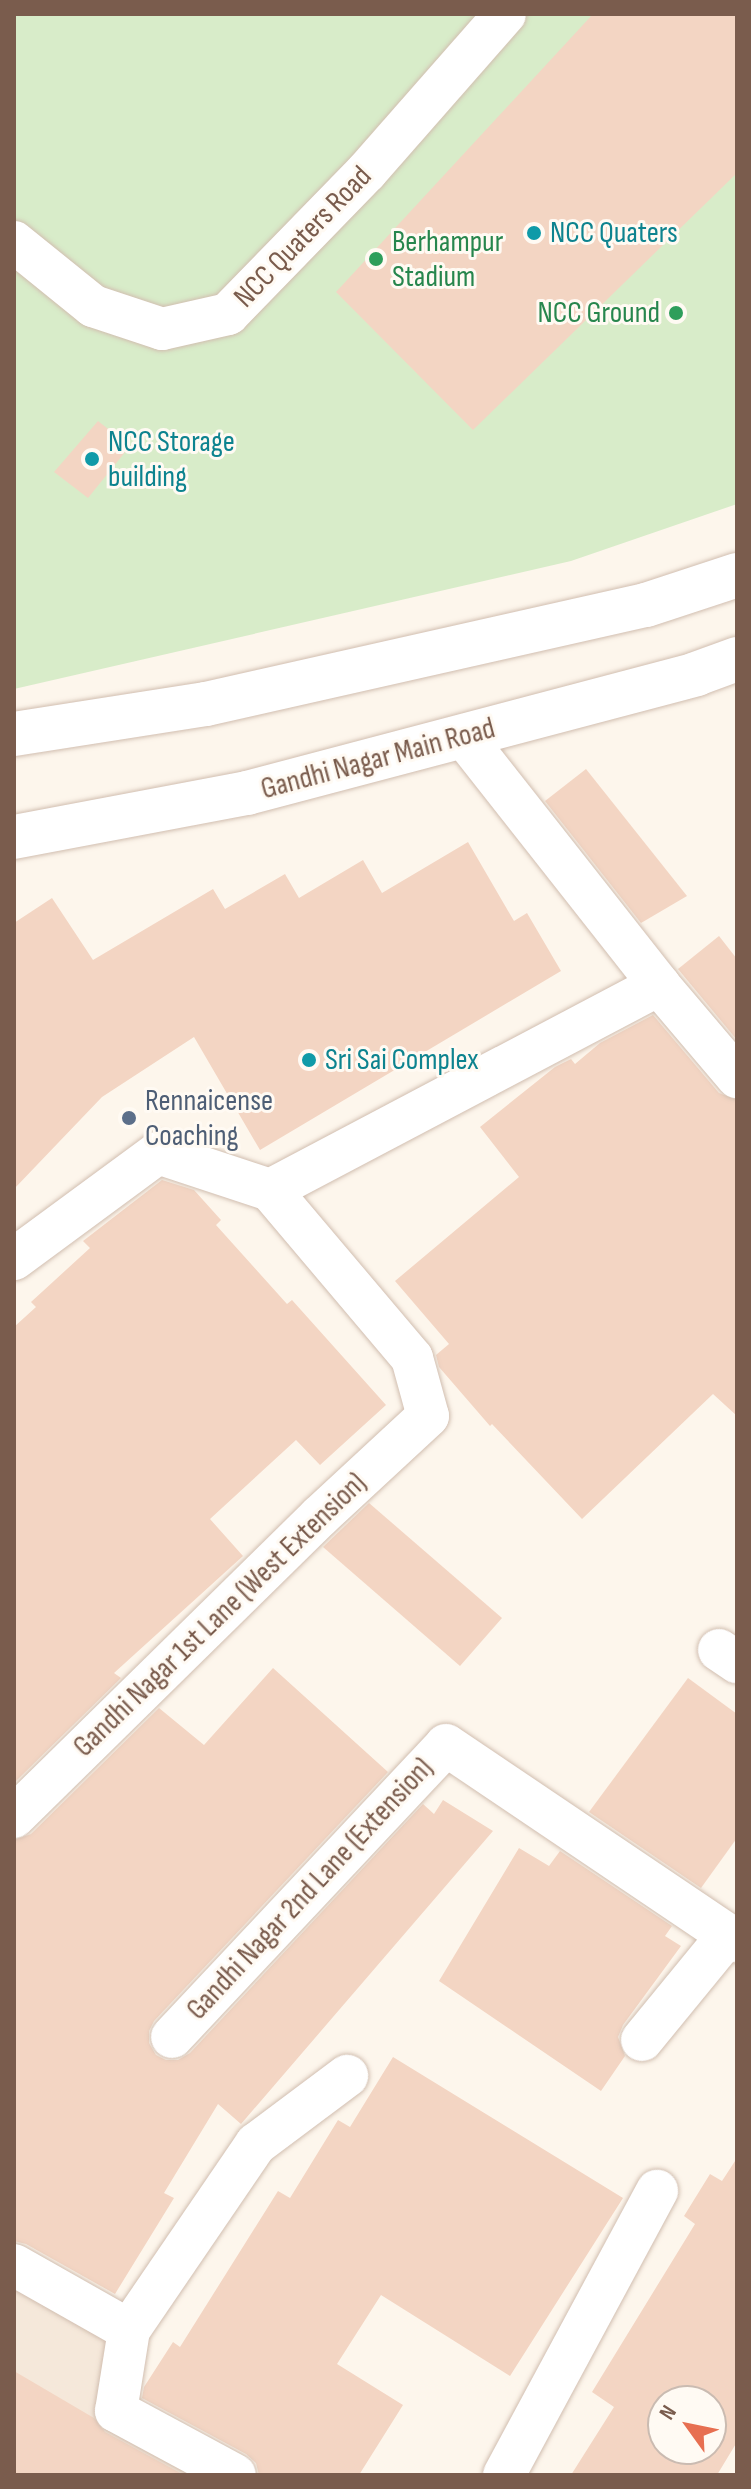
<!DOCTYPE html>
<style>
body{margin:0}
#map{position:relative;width:751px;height:2489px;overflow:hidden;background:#fdf6ec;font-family:"Sofia Sans Condensed",sans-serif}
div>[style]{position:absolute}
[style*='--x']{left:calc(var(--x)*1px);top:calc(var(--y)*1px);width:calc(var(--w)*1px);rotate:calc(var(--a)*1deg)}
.residential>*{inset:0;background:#f5e8da}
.green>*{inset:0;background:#d8ecc9}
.building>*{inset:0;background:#f3d5c3}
.roads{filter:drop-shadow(0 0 2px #d1beb0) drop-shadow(0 0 2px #d1beb0)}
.minor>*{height:42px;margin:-21px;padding:0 21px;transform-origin:21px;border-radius:21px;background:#fff}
.tertiary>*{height:44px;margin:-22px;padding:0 22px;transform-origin:22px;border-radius:22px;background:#fff}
.dots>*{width:22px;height:22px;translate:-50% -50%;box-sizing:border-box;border:4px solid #fffaf3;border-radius:50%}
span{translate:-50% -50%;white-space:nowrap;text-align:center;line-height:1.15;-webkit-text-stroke:6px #fffaf3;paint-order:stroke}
.culture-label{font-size:30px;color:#0d838f}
.left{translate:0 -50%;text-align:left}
.street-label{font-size:30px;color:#7a5c4d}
.leisure-label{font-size:30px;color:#27864d}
.right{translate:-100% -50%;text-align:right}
.service-label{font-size:30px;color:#4e5e75}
.frame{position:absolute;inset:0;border:16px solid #7a5c4d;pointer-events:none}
.north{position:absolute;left:647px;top:2385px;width:80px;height:80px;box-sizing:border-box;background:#fffaf3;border:2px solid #cabbb1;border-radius:50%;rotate:303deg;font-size:22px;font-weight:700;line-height:32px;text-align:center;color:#7a5c4d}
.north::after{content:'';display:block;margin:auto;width:28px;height:36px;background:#e76f51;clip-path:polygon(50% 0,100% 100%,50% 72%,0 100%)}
</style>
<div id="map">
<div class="residential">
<div style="clip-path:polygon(14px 2290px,118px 2335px,110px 2412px,218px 2475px,14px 2475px)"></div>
</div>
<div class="green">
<div style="clip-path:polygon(14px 14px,737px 14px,737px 504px,571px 561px,14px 689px)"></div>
</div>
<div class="building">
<div style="clip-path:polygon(593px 14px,737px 14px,737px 173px,473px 430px,336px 292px)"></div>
<div style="clip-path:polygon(98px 421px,130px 446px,88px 498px,54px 472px)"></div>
<div style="clip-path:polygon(586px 769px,687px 896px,641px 923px,545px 801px)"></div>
<div style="clip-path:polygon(468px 842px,514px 921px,527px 913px,561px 971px,260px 1150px,194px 1037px,102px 1097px,14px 1189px,14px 923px,52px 898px,93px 960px,213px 889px,225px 909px,285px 874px,299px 898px,363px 860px,382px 893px)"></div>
<div style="clip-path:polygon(719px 936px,737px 959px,737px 1040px,678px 969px)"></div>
<div style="clip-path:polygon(653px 1015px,719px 1093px,737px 1100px,737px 1416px,713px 1394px,582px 1519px,492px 1424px,490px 1426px,439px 1367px,436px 1355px,449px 1344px,395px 1281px,519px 1177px,480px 1127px,555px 1067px,571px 1059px,575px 1064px,600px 1043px)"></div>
<div style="clip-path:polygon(162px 1180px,194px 1190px,221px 1220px,216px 1225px,287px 1304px,292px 1300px,386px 1405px,320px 1465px,296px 1440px,210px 1519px,243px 1556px,114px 1673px,121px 1678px,14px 1783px,14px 1327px,36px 1307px,31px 1302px,90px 1248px,83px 1241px)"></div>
<div style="clip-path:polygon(369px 1503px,502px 1618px,460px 1666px,323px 1547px)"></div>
<div style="clip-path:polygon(273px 1668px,388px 1772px,154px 2021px,149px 2031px,149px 2043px,156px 2055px,166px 2060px,178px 2060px,190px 2053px,423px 1804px,434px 1814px,443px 1800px,493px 1831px,241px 2124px,218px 2104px,164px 2193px,174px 2198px,115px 2294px,26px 2244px,14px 2241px,14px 1840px,31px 1834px,159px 1708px,204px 1745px)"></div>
<div style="clip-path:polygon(688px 1678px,737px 1714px,737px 1838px,701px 1888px,589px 1812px)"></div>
<div style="clip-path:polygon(519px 1848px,549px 1866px,560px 1851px,672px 1926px,665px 1936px,681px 1946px,623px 2025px,618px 2037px,625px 2056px,601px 2091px,439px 1981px)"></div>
<div style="clip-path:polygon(393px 2057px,623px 2198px,510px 2376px,381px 2295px,337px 2364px,403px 2405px,359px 2475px,259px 2475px,256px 2463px,246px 2454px,142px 2398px,144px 2387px,173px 2342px,180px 2347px,278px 2191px,290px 2198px,338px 2120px,350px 2127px)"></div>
<div style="clip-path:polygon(evenodd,737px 2158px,737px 2442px,717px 2475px,571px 2475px,614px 2407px,592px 2392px,695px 2224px,684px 2216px,710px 2174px,722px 2181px,737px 2158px,663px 2401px,711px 2401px,711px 2449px,663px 2449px,663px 2401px)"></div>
<div style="clip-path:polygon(14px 2371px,94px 2418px,105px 2432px,184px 2475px,14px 2475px)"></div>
</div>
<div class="roads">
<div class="minor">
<div style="--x:14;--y:242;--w:102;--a:39"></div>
<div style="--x:93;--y:306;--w:73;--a:18.4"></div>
<div style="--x:162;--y:329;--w:68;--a:-12.8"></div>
<div style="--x:228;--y:314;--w:199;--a:-45.8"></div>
<div style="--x:367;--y:171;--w:209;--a:-48.7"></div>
<div style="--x:464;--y:737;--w:315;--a:51.8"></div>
<div style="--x:659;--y:985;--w:121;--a:49.7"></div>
<div style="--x:270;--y:1190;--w:440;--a:-27.8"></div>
<div style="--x:14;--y:1259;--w:179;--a:-36.4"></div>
<div style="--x:158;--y:1153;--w:118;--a:18.3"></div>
<div style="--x:270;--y:1190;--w:220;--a:49.8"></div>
<div style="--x:412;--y:1358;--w:60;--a:74.6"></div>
<div style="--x:428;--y:1416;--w:149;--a:137.2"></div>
<div style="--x:319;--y:1517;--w:428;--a:135.5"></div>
<div style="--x:719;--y:1650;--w:22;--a:34"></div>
<div style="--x:172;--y:2037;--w:400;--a:-46.8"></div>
<div style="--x:446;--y:1745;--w:351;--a:34"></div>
<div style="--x:642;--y:2040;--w:136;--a:-50.7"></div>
<div style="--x:14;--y:2265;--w:132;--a:29.5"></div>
<div style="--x:129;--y:2330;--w:82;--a:99.1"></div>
<div style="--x:116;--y:2411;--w:135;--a:28.3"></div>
<div style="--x:129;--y:2330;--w:225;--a:-55.7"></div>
<div style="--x:256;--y:2144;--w:114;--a:-36.8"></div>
<div style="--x:504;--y:2475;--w:323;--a:-61.7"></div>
</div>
<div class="tertiary">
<div style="--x:14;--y:734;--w:194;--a:-8.9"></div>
<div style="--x:206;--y:704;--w:451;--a:-12.7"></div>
<div style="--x:646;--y:605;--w:96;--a:-18.2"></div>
<div style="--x:14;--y:837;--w:237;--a:-10.7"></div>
<div style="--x:247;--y:793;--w:465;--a:-14.8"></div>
<div style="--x:696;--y:674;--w:44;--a:-20.1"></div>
</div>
</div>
<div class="dots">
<div style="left:534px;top:233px;background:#0f9aa8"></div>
<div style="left:376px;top:259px;background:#2e9e5b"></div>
<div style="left:676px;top:313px;background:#2e9e5b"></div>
<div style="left:92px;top:459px;background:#0f9aa8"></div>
<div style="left:309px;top:1060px;background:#0f9aa8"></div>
<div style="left:129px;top:1118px;background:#5c6f8a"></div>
</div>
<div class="culture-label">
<span class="left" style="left:550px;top:233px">NCC Quaters</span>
<span class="left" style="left:108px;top:459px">NCC Storage<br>building</span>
<span class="left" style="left:325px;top:1060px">Sri Sai Complex</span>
</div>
<div class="street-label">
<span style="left:303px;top:237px;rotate:-46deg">NCC Quaters Road</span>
<span style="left:378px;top:759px;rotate:-15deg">Gandhi Nagar Main Road</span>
<span style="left:220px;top:1615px;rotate:-44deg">Gandhi Nagar 1st Lane (West Extension)</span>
<span style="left:310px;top:1889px;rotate:-47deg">Gandhi Nagar 2nd Lane (Extension)</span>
</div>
<div class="leisure-label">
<span class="left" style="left:392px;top:259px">Berhampur<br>Stadium</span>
<span class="right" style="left:660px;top:313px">NCC Ground</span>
</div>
<div class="service-label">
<span class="left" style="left:145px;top:1118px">Rennaicense<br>Coaching</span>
</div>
<div class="frame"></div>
<div class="north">N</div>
</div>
